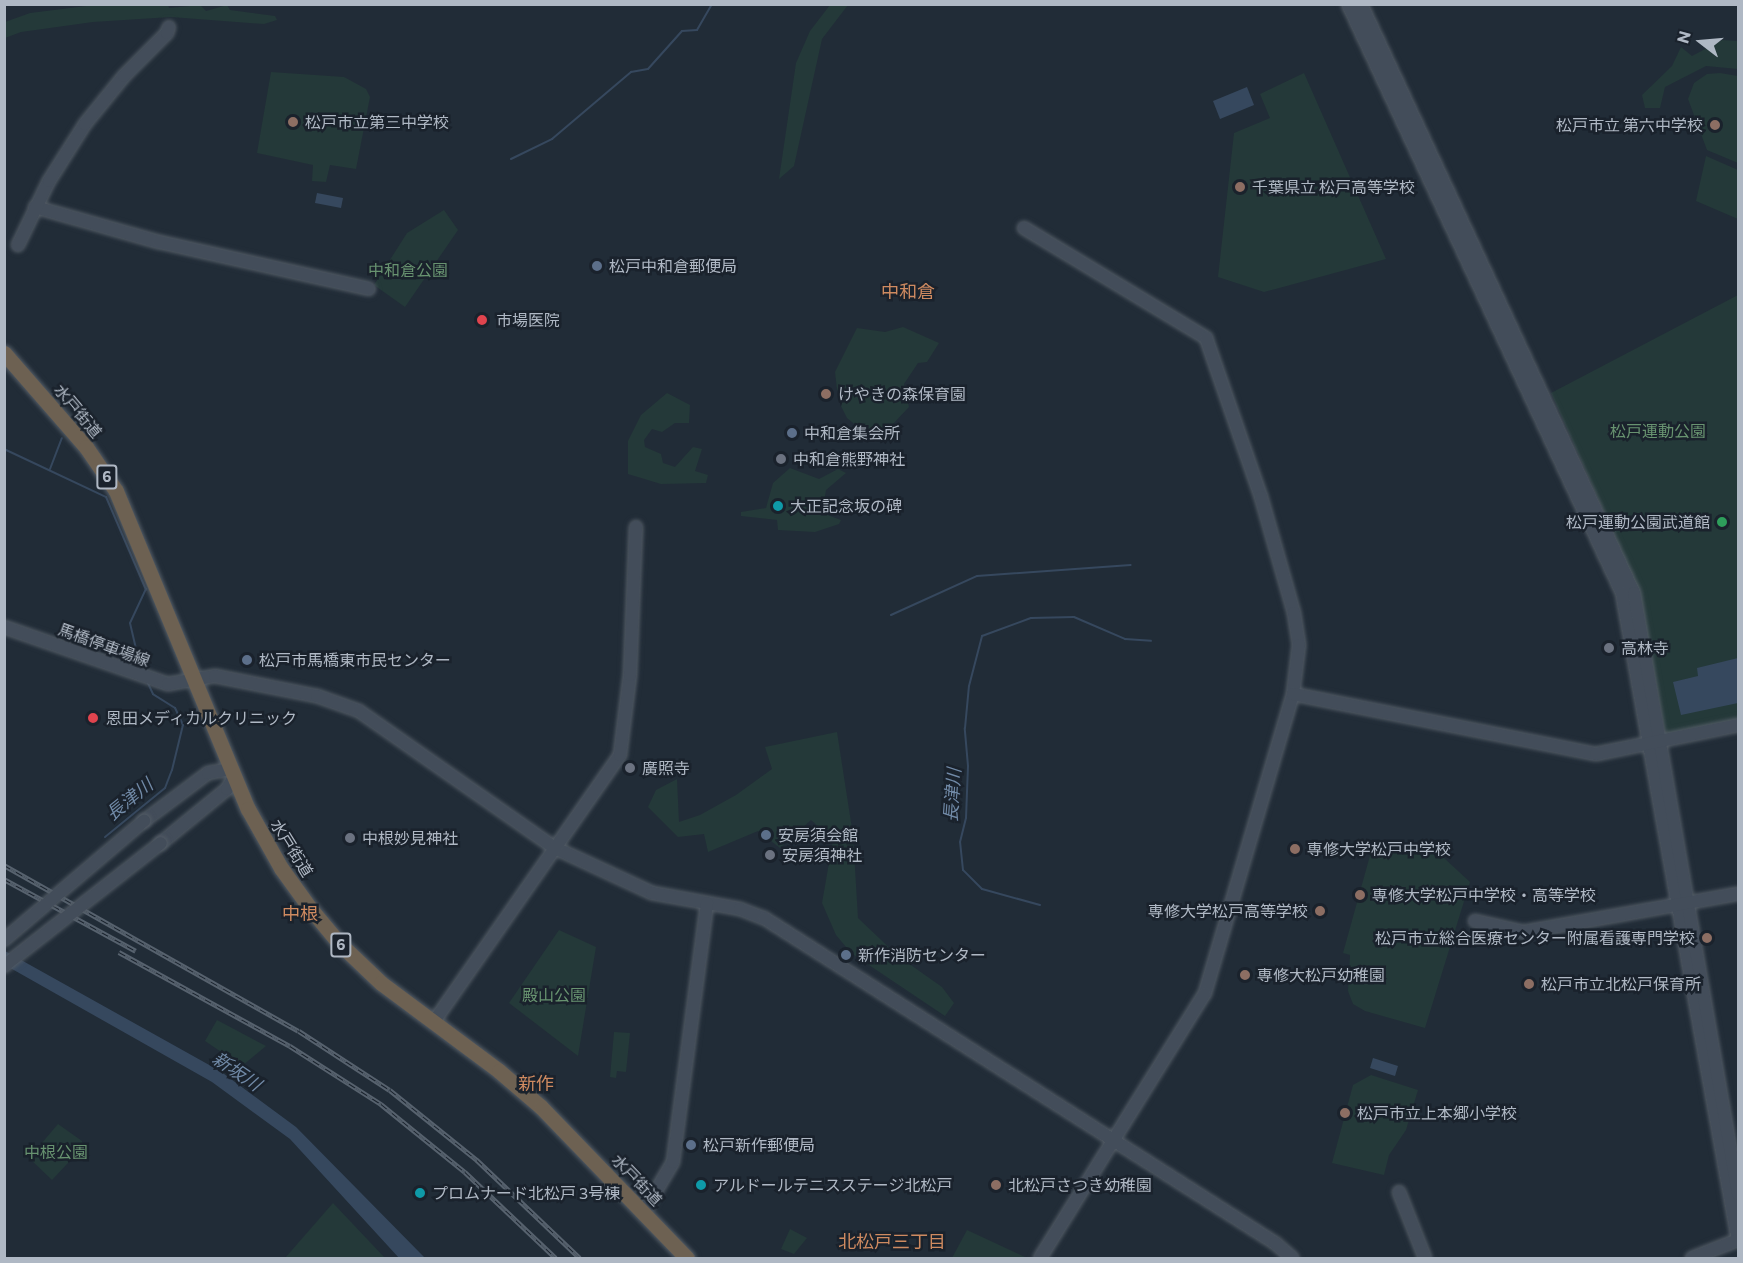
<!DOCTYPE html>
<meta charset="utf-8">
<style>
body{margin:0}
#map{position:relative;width:1743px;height:1263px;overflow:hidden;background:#212c37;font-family:Commissioner,"Noto Sans JP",sans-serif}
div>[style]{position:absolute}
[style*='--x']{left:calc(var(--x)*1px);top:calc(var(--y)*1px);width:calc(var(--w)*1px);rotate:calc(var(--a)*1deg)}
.green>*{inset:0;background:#243939}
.water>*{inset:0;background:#36485e}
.stream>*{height:2px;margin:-1px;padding:0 1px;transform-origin:1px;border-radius:1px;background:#36485e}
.roads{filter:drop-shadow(0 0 2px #525b65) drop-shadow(0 0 2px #525b65)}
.secondary>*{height:12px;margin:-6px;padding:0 6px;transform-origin:6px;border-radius:6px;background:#434d5a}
.highway>*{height:15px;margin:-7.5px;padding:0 7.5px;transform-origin:7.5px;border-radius:7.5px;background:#6d6152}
.rail>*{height:4.5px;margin-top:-2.25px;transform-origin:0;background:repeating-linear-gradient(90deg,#1a222c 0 7px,#57626e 0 14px);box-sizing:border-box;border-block:2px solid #57626e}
.bridges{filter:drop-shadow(0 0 2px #525b65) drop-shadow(0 0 2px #525b65)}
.secondary-bridge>*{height:12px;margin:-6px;padding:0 6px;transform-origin:6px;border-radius:6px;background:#434d5a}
.dots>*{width:16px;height:16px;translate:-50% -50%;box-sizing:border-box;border:3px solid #1a222c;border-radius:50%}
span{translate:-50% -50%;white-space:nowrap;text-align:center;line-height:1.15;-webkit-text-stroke:5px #1a222c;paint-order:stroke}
.shield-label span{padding:2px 4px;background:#1a222c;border:2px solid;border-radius:4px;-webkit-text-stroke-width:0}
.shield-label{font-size:15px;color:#afb8c4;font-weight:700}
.poi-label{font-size:16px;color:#afb8c4}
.left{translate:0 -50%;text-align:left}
.right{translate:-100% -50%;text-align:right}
.park-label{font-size:16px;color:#689370}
.street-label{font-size:16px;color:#afb8c4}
.neighbourhood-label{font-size:18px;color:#ce8a60}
.water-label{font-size:18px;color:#718aa7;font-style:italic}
.frame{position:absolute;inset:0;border:6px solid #afb8c4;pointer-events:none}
.north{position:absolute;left:1671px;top:12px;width:60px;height:60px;-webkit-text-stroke:4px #1a222c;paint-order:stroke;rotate:286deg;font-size:16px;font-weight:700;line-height:24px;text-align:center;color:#afb8c4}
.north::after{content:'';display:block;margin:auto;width:21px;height:27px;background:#afb8c4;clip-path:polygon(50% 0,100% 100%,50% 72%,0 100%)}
</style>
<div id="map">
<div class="green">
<div style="clip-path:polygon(94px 5px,168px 4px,169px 8px,200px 5px,206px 11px,227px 5px,230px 10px,275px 16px,277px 20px,264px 24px,171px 17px,93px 22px,21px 32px,5px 38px,5px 22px,30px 13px)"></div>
<div style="clip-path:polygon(830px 5px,848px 5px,822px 39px,794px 166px,779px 179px,796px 63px,810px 31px)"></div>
<div style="clip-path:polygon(1722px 40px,1738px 41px,1738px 69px,1706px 66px,1665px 87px,1660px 108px,1645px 108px,1642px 95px,1672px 66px,1681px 47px,1692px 56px)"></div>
<div style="clip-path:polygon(271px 72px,344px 77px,366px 89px,370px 97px,356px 169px,330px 165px,326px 182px,312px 181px,313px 165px,257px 153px)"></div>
<div style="clip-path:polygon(1304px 73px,1386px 259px,1264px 292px,1218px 277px,1234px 133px,1270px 118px,1260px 94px)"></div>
<div style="clip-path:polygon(1720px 73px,1738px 76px,1738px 163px,1707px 150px,1688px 99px,1694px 83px,1707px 74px)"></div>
<div style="clip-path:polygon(1706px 156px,1738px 170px,1738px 219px,1696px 201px)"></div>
<div style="clip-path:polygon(444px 210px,458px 230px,405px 307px,374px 285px,407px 233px)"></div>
<div style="clip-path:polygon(1738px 295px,1738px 720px,1666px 738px,1639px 591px,1551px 393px)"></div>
<div style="clip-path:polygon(903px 327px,939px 343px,927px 362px,918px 363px,904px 384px,909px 407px,876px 442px,847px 418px,841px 406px,844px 396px,837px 390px,835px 372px,857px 328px,885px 332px)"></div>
<div style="clip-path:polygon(667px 393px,690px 405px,689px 423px,675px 423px,662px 432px,652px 429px,644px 440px,645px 447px,661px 454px,663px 463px,675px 467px,693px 447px,702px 449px,695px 471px,708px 475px,706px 483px,661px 484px,628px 474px,628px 441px,641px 415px)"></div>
<div style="clip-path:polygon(790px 468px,819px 479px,838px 469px,846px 473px,826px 490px,822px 513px,841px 520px,839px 524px,815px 532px,778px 530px,777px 520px,741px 516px,741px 512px,766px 508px,773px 483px)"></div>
<div style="clip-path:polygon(837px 732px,853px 835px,858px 918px,898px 956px,942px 987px,954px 1003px,945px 1016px,851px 953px,836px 935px,822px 903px,833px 840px,811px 820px,780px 848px,758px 831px,708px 852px,704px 834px,678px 837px,648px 807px,656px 790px,677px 779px,679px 822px,700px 815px,736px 795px,772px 769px,765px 747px)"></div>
<div style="clip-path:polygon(1374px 841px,1424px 850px,1444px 858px,1470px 882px,1425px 1028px,1365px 1011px,1353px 1004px,1348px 991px,1350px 955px,1343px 953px)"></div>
<div style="clip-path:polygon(559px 930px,596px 947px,578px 1056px,509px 1003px)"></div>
<div style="clip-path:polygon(217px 1020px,266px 1046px,242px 1066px,205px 1041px)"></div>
<div style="clip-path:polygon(614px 1032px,630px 1033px,626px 1072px,617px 1071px,616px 1078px,610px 1077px)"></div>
<div style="clip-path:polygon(1371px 1075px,1418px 1090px,1406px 1130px,1389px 1155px,1384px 1175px,1332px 1163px,1353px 1085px)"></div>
<div style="clip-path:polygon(58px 1124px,82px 1141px,83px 1147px,52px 1180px,29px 1158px)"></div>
<div style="clip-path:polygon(333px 1203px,385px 1258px,285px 1258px)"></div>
<div style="clip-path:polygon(790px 1229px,807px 1238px,794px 1254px,781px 1249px)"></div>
<div style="clip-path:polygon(967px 1230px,1027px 1258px,952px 1258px)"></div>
</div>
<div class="water">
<div style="clip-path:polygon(1247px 87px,1254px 105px,1220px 119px,1213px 101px)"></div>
<div style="clip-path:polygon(317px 193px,343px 198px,341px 208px,315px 203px)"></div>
<div style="clip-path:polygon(1738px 658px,1738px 703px,1681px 715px,1673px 682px,1698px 676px,1697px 668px)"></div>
<div style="clip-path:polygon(5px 951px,220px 1071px,296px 1127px,425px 1258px,399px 1258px,290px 1139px,212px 1082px,5px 965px)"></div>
<div style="clip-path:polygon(1373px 1058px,1398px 1066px,1395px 1076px,1370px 1068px)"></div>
</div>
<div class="stream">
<div style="--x:511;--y:159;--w:46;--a:-26"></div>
<div style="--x:552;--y:139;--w:104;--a:-40.3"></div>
<div style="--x:631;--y:72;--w:17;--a:-10"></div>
<div style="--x:648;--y:69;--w:51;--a:-48.2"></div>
<div style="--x:682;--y:31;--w:15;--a:-4"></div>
<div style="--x:697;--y:30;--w:30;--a:-60"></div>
<div style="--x:4;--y:449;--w:113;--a:25.2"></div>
<div style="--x:106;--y:497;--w:101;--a:66.7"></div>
<div style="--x:50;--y:469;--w:33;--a:-69"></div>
<div style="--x:891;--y:615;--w:94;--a:-24.4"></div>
<div style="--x:977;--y:576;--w:154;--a:-4.1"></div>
<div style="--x:141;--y:670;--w:48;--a:-103.2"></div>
<div style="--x:130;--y:623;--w:38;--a:-65"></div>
<div style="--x:105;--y:837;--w:77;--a:-39.2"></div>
<div style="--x:165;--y:788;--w:19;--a:-69"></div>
<div style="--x:172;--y:770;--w:46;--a:-76.3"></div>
<div style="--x:183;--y:725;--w:19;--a:-115"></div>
<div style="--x:175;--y:708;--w:26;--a:-148"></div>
<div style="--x:153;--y:694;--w:14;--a:-115"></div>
<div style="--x:1040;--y:905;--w:60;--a:-164.6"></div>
<div style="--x:982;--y:889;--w:27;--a:-135"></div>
<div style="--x:963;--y:870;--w:28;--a:-96"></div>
<div style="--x:960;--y:842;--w:25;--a:-76"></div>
<div style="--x:966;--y:818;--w:52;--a:-87.8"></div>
<div style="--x:968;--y:766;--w:38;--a:-95"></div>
<div style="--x:965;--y:728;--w:42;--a:-84.6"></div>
<div style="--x:969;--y:686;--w:52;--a:-75.4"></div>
<div style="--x:982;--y:636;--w:52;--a:-20.2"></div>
<div style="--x:1031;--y:618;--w:43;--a:-1.3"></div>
<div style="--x:1074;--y:617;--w:56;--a:23.3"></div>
<div style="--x:1125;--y:639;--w:26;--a:4"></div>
</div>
<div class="roads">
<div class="secondary">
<div style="--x:1348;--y:4;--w:650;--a:65.05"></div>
<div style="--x:1622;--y:593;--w:657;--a:79.84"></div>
<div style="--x:1361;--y:4;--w:649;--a:65.13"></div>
<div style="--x:1634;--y:593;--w:610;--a:80.18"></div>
<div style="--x:35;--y:207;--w:129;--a:15.8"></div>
<div style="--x:159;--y:242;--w:215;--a:12.6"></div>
<div style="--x:1024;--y:228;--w:213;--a:31.1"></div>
<div style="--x:1206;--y:338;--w:168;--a:70.9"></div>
<div style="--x:1261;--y:497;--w:121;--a:74.1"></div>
<div style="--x:1294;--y:613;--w:32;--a:81"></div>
<div style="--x:1299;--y:645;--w:49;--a:97"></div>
<div style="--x:1293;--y:694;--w:312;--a:106.4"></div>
<div style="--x:1205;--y:993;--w:312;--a:121.9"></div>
<div style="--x:18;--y:245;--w:71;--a:-64.2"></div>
<div style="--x:49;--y:181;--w:67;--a:-57.7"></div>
<div style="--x:85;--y:124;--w:62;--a:-50.9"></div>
<div style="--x:124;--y:76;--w:61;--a:-45"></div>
<div style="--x:167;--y:33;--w:6;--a:-72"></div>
<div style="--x:4;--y:627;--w:174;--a:19.2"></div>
<div style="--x:168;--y:684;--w:48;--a:-9.7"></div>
<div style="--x:215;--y:676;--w:104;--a:11.1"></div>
<div style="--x:317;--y:696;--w:45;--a:19.7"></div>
<div style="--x:359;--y:711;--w:239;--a:35"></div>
<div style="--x:555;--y:848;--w:107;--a:24.9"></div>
<div style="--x:652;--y:893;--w:89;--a:10.3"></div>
<div style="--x:740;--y:909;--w:26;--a:21"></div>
<div style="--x:764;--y:918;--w:606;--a:32.46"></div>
<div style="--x:1275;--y:1243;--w:23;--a:41"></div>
<div style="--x:1293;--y:694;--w:309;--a:11.2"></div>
<div style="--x:1596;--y:754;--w:145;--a:-11.5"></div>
<div style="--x:144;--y:821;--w:80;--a:-36.9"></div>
<div style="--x:208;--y:773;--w:23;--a:-10"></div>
<div style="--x:161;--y:843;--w:85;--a:-39.3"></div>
<div style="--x:227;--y:789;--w:14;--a:-60"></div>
<div style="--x:1475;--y:921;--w:50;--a:12.7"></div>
<div style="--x:1524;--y:932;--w:217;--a:-10.1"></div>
<div style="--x:433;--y:1023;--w:327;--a:-55.1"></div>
<div style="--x:620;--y:755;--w:81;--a:-82.9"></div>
<div style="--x:630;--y:675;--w:148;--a:-87.7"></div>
<div style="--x:1399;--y:1192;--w:71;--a:68.5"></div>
<div style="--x:643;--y:1213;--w:59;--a:-59.5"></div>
<div style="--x:673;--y:1162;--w:261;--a:-82.5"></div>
<div style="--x:1692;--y:1258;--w:49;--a:-21.4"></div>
</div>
<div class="highway">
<div style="--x:4;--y:353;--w:125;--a:48.9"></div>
<div style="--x:86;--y:447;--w:53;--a:55.7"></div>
<div style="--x:116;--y:491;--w:344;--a:67.5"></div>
<div style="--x:248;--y:809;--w:68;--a:60.8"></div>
<div style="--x:281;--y:868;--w:48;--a:54.3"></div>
<div style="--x:309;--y:907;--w:47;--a:50.2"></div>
<div style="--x:339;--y:943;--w:58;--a:43.6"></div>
<div style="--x:381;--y:983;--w:147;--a:36.7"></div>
<div style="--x:499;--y:1071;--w:55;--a:40.6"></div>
<div style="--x:541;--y:1107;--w:210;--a:46"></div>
</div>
</div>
<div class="rail">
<div style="--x:4;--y:865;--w:338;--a:29.4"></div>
<div style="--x:299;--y:1031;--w:108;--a:33"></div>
<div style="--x:390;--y:1090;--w:112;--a:38.8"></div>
<div style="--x:477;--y:1160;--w:142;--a:43.6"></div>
<div style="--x:4;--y:879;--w:150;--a:28.6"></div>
<div style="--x:119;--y:952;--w:195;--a:28.8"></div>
<div style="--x:290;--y:1046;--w:108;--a:32.5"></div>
<div style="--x:381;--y:1104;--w:108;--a:39"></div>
<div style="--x:465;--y:1172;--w:125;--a:43.4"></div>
</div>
<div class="bridges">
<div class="secondary-bridge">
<div style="--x:4;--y:940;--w:184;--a:-40.4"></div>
<div style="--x:4;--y:966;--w:199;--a:-38.1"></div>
</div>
</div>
<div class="dots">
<div style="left:293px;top:122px;background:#8d6e63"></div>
<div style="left:1715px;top:125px;background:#8d6e63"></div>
<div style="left:1240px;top:187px;background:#8d6e63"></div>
<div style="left:597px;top:266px;background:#5c6f8a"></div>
<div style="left:482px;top:320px;background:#e0444e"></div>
<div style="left:826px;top:394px;background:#8d6e63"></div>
<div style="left:792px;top:433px;background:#5c6f8a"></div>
<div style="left:781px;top:459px;background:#6b7280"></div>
<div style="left:778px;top:506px;background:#0f9aa8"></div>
<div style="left:1722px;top:522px;background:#2e9e5b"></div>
<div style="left:1609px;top:648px;background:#6b7280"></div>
<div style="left:247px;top:660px;background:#5c6f8a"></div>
<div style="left:93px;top:718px;background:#e0444e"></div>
<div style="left:630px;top:768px;background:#6b7280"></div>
<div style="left:766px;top:835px;background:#5c6f8a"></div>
<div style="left:350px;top:838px;background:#6b7280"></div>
<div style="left:1295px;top:849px;background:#8d6e63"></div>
<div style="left:770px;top:855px;background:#6b7280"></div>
<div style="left:1360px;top:895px;background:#8d6e63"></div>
<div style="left:1320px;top:911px;background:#8d6e63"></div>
<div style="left:1707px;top:938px;background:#8d6e63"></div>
<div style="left:846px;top:955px;background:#5c6f8a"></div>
<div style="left:1245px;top:975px;background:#8d6e63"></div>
<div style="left:1529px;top:984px;background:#8d6e63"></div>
<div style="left:1345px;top:1113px;background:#8d6e63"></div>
<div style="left:691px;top:1145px;background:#5c6f8a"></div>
<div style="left:701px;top:1185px;background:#0f9aa8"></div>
<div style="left:996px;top:1185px;background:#8d6e63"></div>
<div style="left:420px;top:1193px;background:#0f9aa8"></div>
</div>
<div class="shield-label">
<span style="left:107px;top:477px">6</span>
<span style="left:341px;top:945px">6</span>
</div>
<div class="poi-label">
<span class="left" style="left:305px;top:122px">松戸市立第三中学校</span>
<span class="right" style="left:1703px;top:125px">松戸市立 第六中学校</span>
<span class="left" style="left:1252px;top:187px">千葉県立 松戸高等学校</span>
<span class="left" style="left:609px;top:266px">松戸中和倉郵便局</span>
<span class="left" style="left:496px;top:320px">市場医院</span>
<span class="left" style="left:838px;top:394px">けやきの森保育園</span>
<span class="left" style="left:804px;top:433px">中和倉集会所</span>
<span class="left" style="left:793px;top:459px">中和倉熊野神社</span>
<span class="left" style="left:790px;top:506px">大正記念坂の碑</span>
<span class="right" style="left:1710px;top:522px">松戸運動公園武道館</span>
<span class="left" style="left:1621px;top:648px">高林寺</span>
<span class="left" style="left:259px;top:660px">松戸市馬橋東市民センター</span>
<span class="left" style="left:106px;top:718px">恩田メディカルクリニック</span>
<span class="left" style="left:642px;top:768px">廣照寺</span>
<span class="left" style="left:778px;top:835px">安房須会館</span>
<span class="left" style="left:362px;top:838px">中根妙見神社</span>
<span class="left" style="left:1307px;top:849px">専修大学松戸中学校</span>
<span class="left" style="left:782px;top:855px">安房須神社</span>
<span class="left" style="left:1372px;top:895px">専修大学松戸中学校・高等学校</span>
<span class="right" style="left:1308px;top:911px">専修大学松戸高等学校</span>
<span class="right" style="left:1695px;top:938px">松戸市立総合医療センター附属看護専門学校</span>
<span class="left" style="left:858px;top:955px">新作消防センター</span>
<span class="left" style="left:1257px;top:975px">専修大松戸幼稚園</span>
<span class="left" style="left:1541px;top:984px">松戸市立北松戸保育所</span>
<span class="left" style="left:1357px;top:1113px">松戸市立上本郷小学校</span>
<span class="left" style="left:703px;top:1145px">松戸新作郵便局</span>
<span class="left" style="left:713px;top:1185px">アルドールテニスステージ北松戸</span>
<span class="left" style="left:1008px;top:1185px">北松戸さつき幼稚園</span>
<span class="left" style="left:432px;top:1193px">プロムナード北松戸 3号棟</span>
</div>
<div class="park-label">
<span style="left:408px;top:270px">中和倉公園</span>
<span style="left:1658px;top:431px">松戸運動公園</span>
<span style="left:554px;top:995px">殿山公園</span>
<span style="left:56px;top:1152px">中根公園</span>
</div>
<div class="street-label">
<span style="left:78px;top:411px;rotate:50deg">水戸街道</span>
<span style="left:104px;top:645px;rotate:20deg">馬橋停車場線</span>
<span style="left:292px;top:848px;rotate:58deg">水戸街道</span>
<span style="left:637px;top:1180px;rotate:46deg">水戸街道</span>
</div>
<div class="neighbourhood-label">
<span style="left:908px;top:291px">中和倉</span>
<span style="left:300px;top:913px">中根</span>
<span style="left:536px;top:1083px">新作</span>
<span style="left:892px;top:1241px">北松戸三丁目</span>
</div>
<div class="water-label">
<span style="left:952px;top:795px;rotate:-86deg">長津川</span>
<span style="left:129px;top:799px;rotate:-39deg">長津川</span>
<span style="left:237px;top:1071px;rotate:34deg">新坂川</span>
</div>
<div class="frame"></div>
<div class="north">N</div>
</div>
